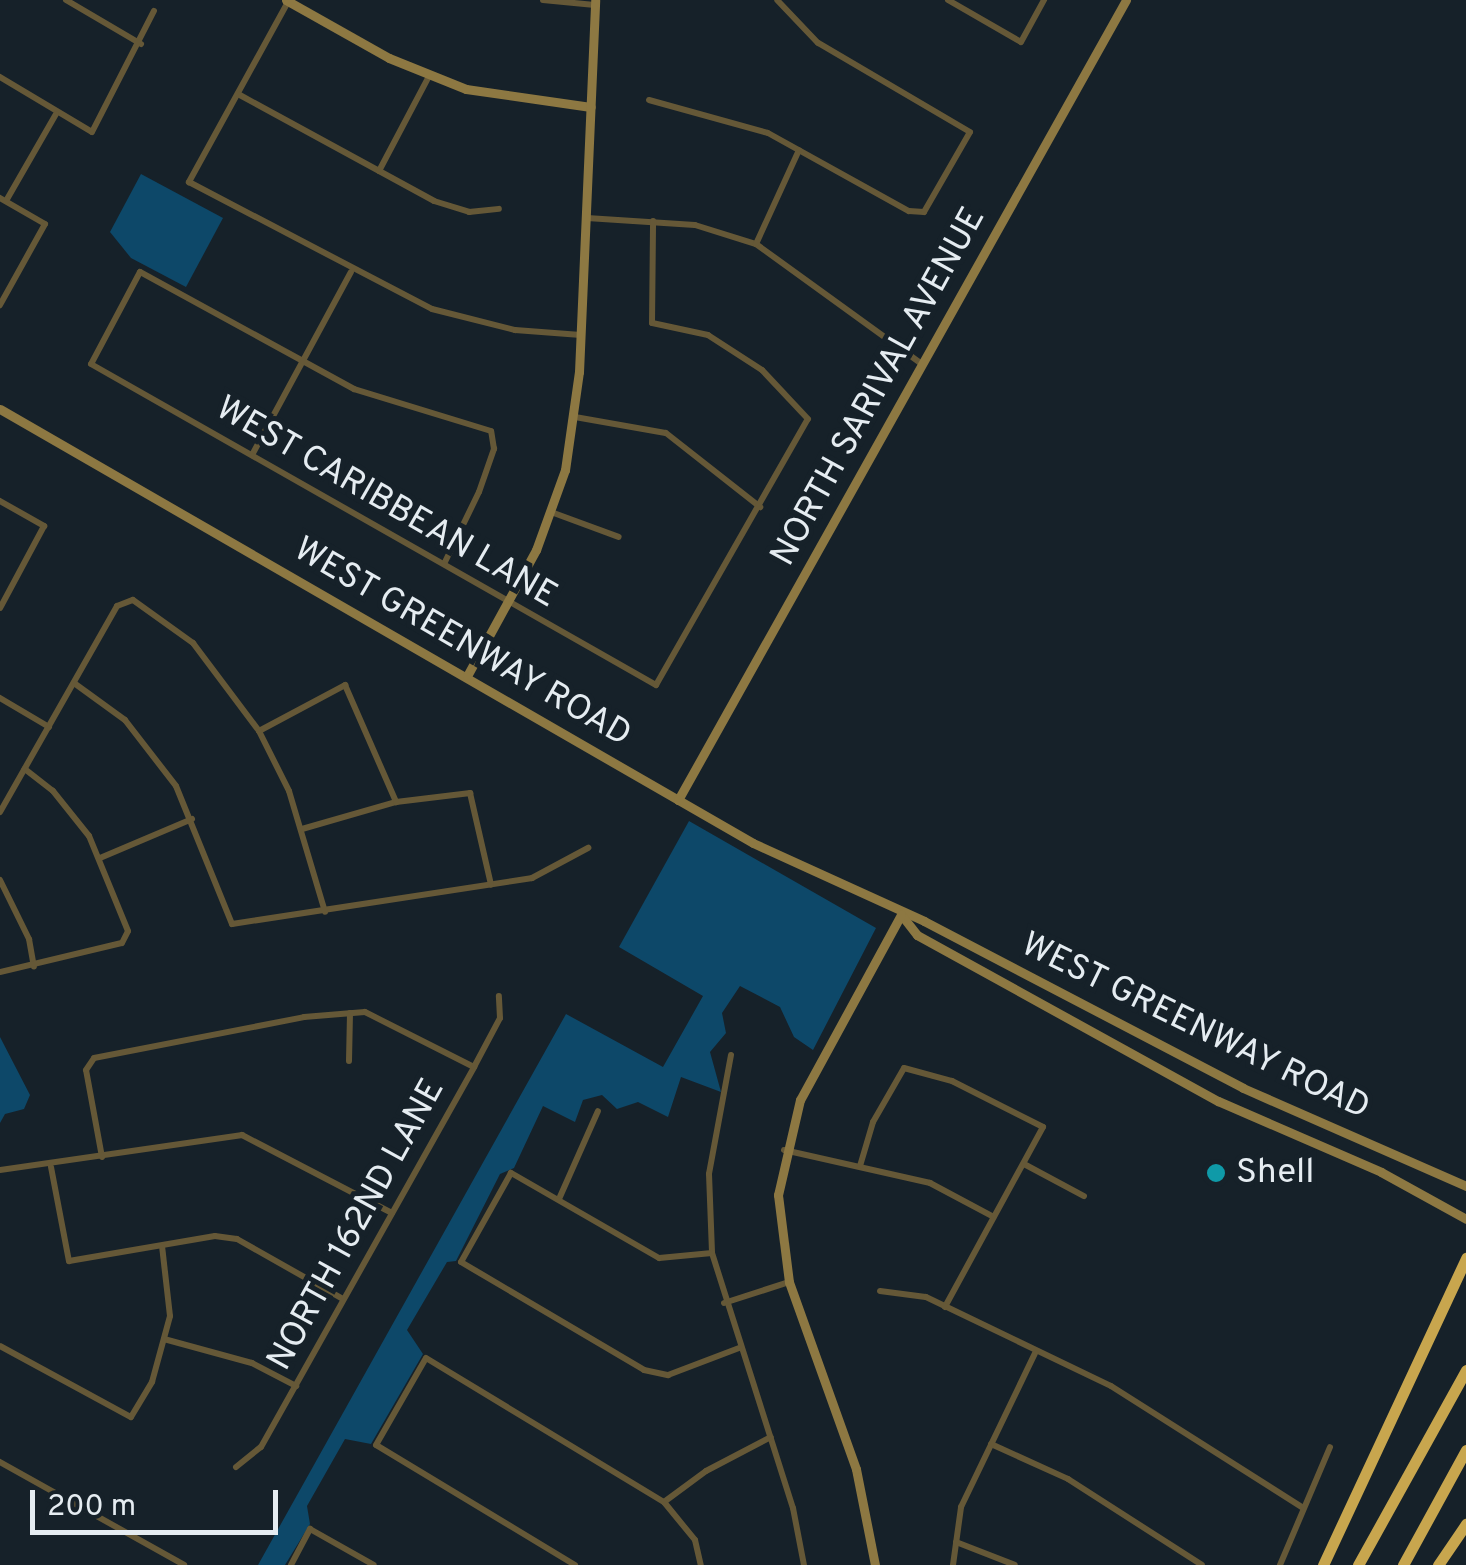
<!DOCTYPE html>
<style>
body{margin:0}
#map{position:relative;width:1466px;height:1565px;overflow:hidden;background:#162129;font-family:Overpass,sans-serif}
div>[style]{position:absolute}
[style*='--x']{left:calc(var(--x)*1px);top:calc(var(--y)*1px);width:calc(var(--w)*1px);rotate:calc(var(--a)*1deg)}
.green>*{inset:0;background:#0d4869}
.street>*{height:6px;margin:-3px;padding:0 3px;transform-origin:3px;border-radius:3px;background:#655837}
.secondary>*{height:9px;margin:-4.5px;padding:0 4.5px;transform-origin:4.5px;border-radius:4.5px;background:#8d7842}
.highway>*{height:11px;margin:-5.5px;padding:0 5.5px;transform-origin:5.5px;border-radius:5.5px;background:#c8a64e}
.dots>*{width:28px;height:28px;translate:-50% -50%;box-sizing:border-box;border:5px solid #162129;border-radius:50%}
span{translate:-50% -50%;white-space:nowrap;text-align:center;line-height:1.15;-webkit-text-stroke:10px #162129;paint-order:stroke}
.street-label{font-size:35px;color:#e5ecf1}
.poi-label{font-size:35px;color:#e5ecf1}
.left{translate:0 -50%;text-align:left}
.scale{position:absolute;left:30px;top:1490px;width:248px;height:45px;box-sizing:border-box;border:5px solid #e5ecf1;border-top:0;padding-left:12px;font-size:30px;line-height:35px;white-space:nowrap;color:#e5ecf1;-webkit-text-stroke:8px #162129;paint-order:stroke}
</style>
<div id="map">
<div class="green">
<div style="clip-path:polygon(141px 174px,223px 218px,186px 287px,131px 258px,110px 232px)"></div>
<div style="clip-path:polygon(689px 821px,876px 928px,813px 1050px,794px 1037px,780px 1007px,740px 986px,722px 1013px,726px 1033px,710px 1052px,721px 1092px,681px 1077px,668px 1117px,638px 1102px,617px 1109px,602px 1095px,583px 1100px,575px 1122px,543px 1106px,514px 1168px,500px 1174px,456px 1261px,447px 1262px,407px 1330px,423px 1354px,371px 1444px,345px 1439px,307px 1506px,310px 1524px,285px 1565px,258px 1565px,566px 1014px,663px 1067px,703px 996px,619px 947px)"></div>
<div style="clip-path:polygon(0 1037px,30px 1095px,24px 1109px,5px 1114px,0 1123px)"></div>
</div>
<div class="street">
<div style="--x:66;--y:0;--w:87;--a:30.4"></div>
<div style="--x:289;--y:0;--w:208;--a:118.8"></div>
<div style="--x:189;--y:182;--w:274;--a:27.6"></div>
<div style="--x:432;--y:309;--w:86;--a:14.2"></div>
<div style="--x:515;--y:330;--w:66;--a:4.3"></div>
<div style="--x:543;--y:0;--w:52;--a:5.5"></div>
<div style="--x:948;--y:0;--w:84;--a:29.9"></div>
<div style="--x:1021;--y:42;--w:48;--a:-61.3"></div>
<div style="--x:0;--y:77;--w:107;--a:30.9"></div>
<div style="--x:92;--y:132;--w:136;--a:-62.9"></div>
<div style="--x:238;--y:94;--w:223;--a:28.6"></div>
<div style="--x:434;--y:201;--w:37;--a:17"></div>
<div style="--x:469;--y:212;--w:30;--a:-6"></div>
<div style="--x:649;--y:100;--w:123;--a:15.5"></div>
<div style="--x:768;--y:133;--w:161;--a:29"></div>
<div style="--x:909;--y:211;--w:15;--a:4"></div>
<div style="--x:924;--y:212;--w:92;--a:-60.1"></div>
<div style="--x:970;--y:132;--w:176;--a:-149.6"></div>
<div style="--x:818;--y:43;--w:59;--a:-133.6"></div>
<div style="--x:379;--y:171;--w:107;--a:-62.2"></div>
<div style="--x:0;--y:198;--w:52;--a:30"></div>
<div style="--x:45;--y:224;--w:93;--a:119.1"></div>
<div style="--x:6;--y:201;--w:100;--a:-60.1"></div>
<div style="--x:587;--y:218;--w:108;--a:3.7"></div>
<div style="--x:695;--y:225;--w:64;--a:17.3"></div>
<div style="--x:756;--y:244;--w:206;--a:35.9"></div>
<div style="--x:756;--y:244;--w:103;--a:-65.4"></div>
<div style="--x:575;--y:417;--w:92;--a:10"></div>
<div style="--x:666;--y:433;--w:120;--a:38.2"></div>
<div style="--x:252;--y:455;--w:208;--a:-61.6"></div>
<div style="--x:0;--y:501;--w:51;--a:29.6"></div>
<div style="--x:44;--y:526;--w:93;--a:118.2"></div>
<div style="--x:551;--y:512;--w:72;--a:20.2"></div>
<div style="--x:444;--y:564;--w:80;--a:-64.1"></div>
<div style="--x:479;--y:492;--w:46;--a:-70.8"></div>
<div style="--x:494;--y:449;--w:18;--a:-99"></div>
<div style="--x:491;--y:431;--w:143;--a:-163"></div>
<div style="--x:354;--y:389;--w:244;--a:-151.3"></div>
<div style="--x:140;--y:272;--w:104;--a:118"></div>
<div style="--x:91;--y:364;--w:650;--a:29.6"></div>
<div style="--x:656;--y:685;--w:306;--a:-60.3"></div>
<div style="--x:808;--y:419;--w:67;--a:-133.2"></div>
<div style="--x:762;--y:370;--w:64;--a:-147.1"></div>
<div style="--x:708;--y:335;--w:57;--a:-167.9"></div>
<div style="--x:652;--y:323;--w:102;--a:-89.4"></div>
<div style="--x:74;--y:683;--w:63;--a:36"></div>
<div style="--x:125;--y:720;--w:83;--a:52.3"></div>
<div style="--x:176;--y:786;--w:149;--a:67.9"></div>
<div style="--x:232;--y:924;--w:304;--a:-8.7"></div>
<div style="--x:532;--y:878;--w:64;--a:-28.2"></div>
<div style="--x:0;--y:698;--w:57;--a:30.6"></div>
<div style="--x:259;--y:731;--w:98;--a:-28.1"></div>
<div style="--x:345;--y:685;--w:128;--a:66.4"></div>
<div style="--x:470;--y:793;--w:94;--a:77.1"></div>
<div style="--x:0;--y:812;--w:237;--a:-60.4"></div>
<div style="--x:117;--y:606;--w:17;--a:-21"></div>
<div style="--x:133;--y:600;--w:74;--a:35.6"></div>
<div style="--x:193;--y:643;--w:110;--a:53.1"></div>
<div style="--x:259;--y:731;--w:67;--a:63.4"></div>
<div style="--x:289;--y:791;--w:126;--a:73.4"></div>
<div style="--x:302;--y:829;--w:98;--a:-16"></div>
<div style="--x:396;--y:802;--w:75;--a:-6.9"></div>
<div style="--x:100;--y:858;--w:100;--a:-23"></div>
<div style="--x:0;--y:880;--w:66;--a:63.8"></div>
<div style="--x:29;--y:939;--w:28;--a:80"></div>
<div style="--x:0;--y:972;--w:125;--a:-13.4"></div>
<div style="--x:122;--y:943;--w:13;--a:-63"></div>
<div style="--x:128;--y:931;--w:103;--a:-112.3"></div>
<div style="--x:89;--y:836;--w:58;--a:-128.7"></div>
<div style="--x:53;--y:791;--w:36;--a:-142"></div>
<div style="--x:731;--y:1055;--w:121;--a:100.5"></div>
<div style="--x:709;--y:1174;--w:79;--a:87.8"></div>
<div style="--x:712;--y:1253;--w:268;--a:72.4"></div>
<div style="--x:793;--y:1508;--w:58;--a:79.1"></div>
<div style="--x:349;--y:1061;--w:48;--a:-88.8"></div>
<div style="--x:784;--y:1150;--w:150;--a:12.7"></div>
<div style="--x:930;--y:1183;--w:72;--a:28"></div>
<div style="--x:102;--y:1157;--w:88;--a:-100.4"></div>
<div style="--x:86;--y:1070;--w:14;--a:-56"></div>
<div style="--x:94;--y:1058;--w:214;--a:-11"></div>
<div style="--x:304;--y:1017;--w:61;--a:-4.7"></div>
<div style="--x:365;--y:1012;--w:122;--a:26.8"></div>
<div style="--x:1024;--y:1164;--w:68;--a:28.1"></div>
<div style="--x:860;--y:1166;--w:46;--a:-73.5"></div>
<div style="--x:873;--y:1122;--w:62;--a:-60.1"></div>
<div style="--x:904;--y:1068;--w:50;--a:15.2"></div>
<div style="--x:952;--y:1081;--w:102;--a:26.8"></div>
<div style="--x:1043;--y:1127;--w:205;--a:118.6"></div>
<div style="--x:51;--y:1167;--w:96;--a:79.2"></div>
<div style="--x:69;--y:1261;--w:148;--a:-9.7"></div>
<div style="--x:215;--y:1236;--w:22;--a:8"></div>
<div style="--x:237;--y:1239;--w:122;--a:29.5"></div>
<div style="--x:0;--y:1170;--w:245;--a:-8.2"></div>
<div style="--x:242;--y:1135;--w:169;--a:27.5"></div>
<div style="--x:559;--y:1199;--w:96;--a:-66.1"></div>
<div style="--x:712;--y:1253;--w:53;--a:174.6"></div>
<div style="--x:659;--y:1258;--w:171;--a:-150.1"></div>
<div style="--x:511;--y:1173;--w:102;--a:119.3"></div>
<div style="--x:461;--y:1262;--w:212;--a:30.5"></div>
<div style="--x:644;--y:1370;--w:25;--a:12"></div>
<div style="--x:668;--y:1375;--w:76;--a:-20.8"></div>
<div style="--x:880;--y:1291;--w:46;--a:7.4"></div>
<div style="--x:926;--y:1297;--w:205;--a:25.7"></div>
<div style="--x:1111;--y:1386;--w:227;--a:32.4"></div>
<div style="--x:724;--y:1303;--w:68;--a:-17.9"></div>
<div style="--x:164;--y:1339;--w:91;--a:15.3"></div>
<div style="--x:252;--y:1363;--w:50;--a:27.6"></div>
<div style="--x:0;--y:1346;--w:149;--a:28.5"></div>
<div style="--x:131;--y:1417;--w:41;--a:-59"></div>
<div style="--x:152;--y:1382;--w:68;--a:-74.7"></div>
<div style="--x:170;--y:1316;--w:70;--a:-96.5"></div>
<div style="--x:991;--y:1444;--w:85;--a:24.4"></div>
<div style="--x:1068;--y:1479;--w:159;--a:32.7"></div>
<div style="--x:0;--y:1462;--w:211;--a:29.2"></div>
<div style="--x:236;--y:1467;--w:32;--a:-39"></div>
<div style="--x:261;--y:1447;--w:436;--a:-60.7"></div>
<div style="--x:474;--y:1067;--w:55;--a:-62"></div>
<div style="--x:500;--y:1018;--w:22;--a:-93"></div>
<div style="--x:664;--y:1502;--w:52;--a:-36.4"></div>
<div style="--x:706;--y:1471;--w:73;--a:-27.6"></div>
<div style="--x:956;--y:1542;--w:63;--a:21.3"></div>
<div style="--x:291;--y:1565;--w:41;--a:-62.2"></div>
<div style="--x:310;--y:1529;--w:73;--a:29.4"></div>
<div style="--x:575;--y:1565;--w:232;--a:-148.9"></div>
<div style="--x:376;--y:1445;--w:100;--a:-60.1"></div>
<div style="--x:426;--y:1358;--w:278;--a:31.2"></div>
<div style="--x:664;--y:1502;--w:49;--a:50.8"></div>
<div style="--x:695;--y:1540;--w:26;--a:77"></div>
<div style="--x:953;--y:1565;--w:59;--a:-82.1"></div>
<div style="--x:961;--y:1507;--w:171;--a:-64.3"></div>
<div style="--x:1280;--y:1565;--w:128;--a:-67"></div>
</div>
<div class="secondary">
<div style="--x:286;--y:0;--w:118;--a:29.4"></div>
<div style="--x:389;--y:58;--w:83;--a:21.9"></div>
<div style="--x:466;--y:89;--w:126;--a:8.2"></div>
<div style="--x:0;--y:409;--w:869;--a:29.96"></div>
<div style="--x:753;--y:843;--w:188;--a:24.5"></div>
<div style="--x:924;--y:921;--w:360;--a:27.6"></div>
<div style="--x:1243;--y:1088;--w:244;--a:23.7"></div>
<div style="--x:467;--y:676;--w:144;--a:-61.3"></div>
<div style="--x:536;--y:550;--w:85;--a:-70.1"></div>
<div style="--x:565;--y:470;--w:99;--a:-81.9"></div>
<div style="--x:579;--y:372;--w:372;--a:-87.5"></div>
<div style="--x:678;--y:800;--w:917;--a:-60.75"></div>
<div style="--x:903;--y:917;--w:23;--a:52"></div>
<div style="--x:917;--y:935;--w:344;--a:28.9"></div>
<div style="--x:1218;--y:1101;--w:178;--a:23.5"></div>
<div style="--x:1381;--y:1172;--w:97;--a:28.9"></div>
<div style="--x:875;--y:1565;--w:98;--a:-101.2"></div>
<div style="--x:856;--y:1469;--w:199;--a:-109.7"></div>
<div style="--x:789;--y:1282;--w:88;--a:-97.2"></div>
<div style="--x:778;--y:1195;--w:98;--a:-77"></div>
<div style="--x:800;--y:1100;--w:211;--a:-61.4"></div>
</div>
<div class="highway">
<div style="--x:1323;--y:1565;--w:339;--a:-65"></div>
<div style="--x:1358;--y:1565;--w:223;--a:-61"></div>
<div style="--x:1403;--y:1565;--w:131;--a:-61.3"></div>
<div style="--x:1438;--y:1565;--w:50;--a:-55.7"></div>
</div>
<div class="dots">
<div style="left:1216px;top:1173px;background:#0f9aa8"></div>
</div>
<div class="street-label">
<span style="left:879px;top:387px;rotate:-61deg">NORTH SARIVAL AVENUE</span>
<span style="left:386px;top:503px;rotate:30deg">WEST CARIBBEAN LANE</span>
<span style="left:462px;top:643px;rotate:30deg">WEST GREENWAY ROAD</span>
<span style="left:1195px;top:1027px;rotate:26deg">WEST GREENWAY ROAD</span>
<span style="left:357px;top:1225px;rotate:-61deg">NORTH 162ND LANE</span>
</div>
<div class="poi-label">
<span class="left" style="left:1236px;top:1173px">Shell</span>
</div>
<div class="scale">200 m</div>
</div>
